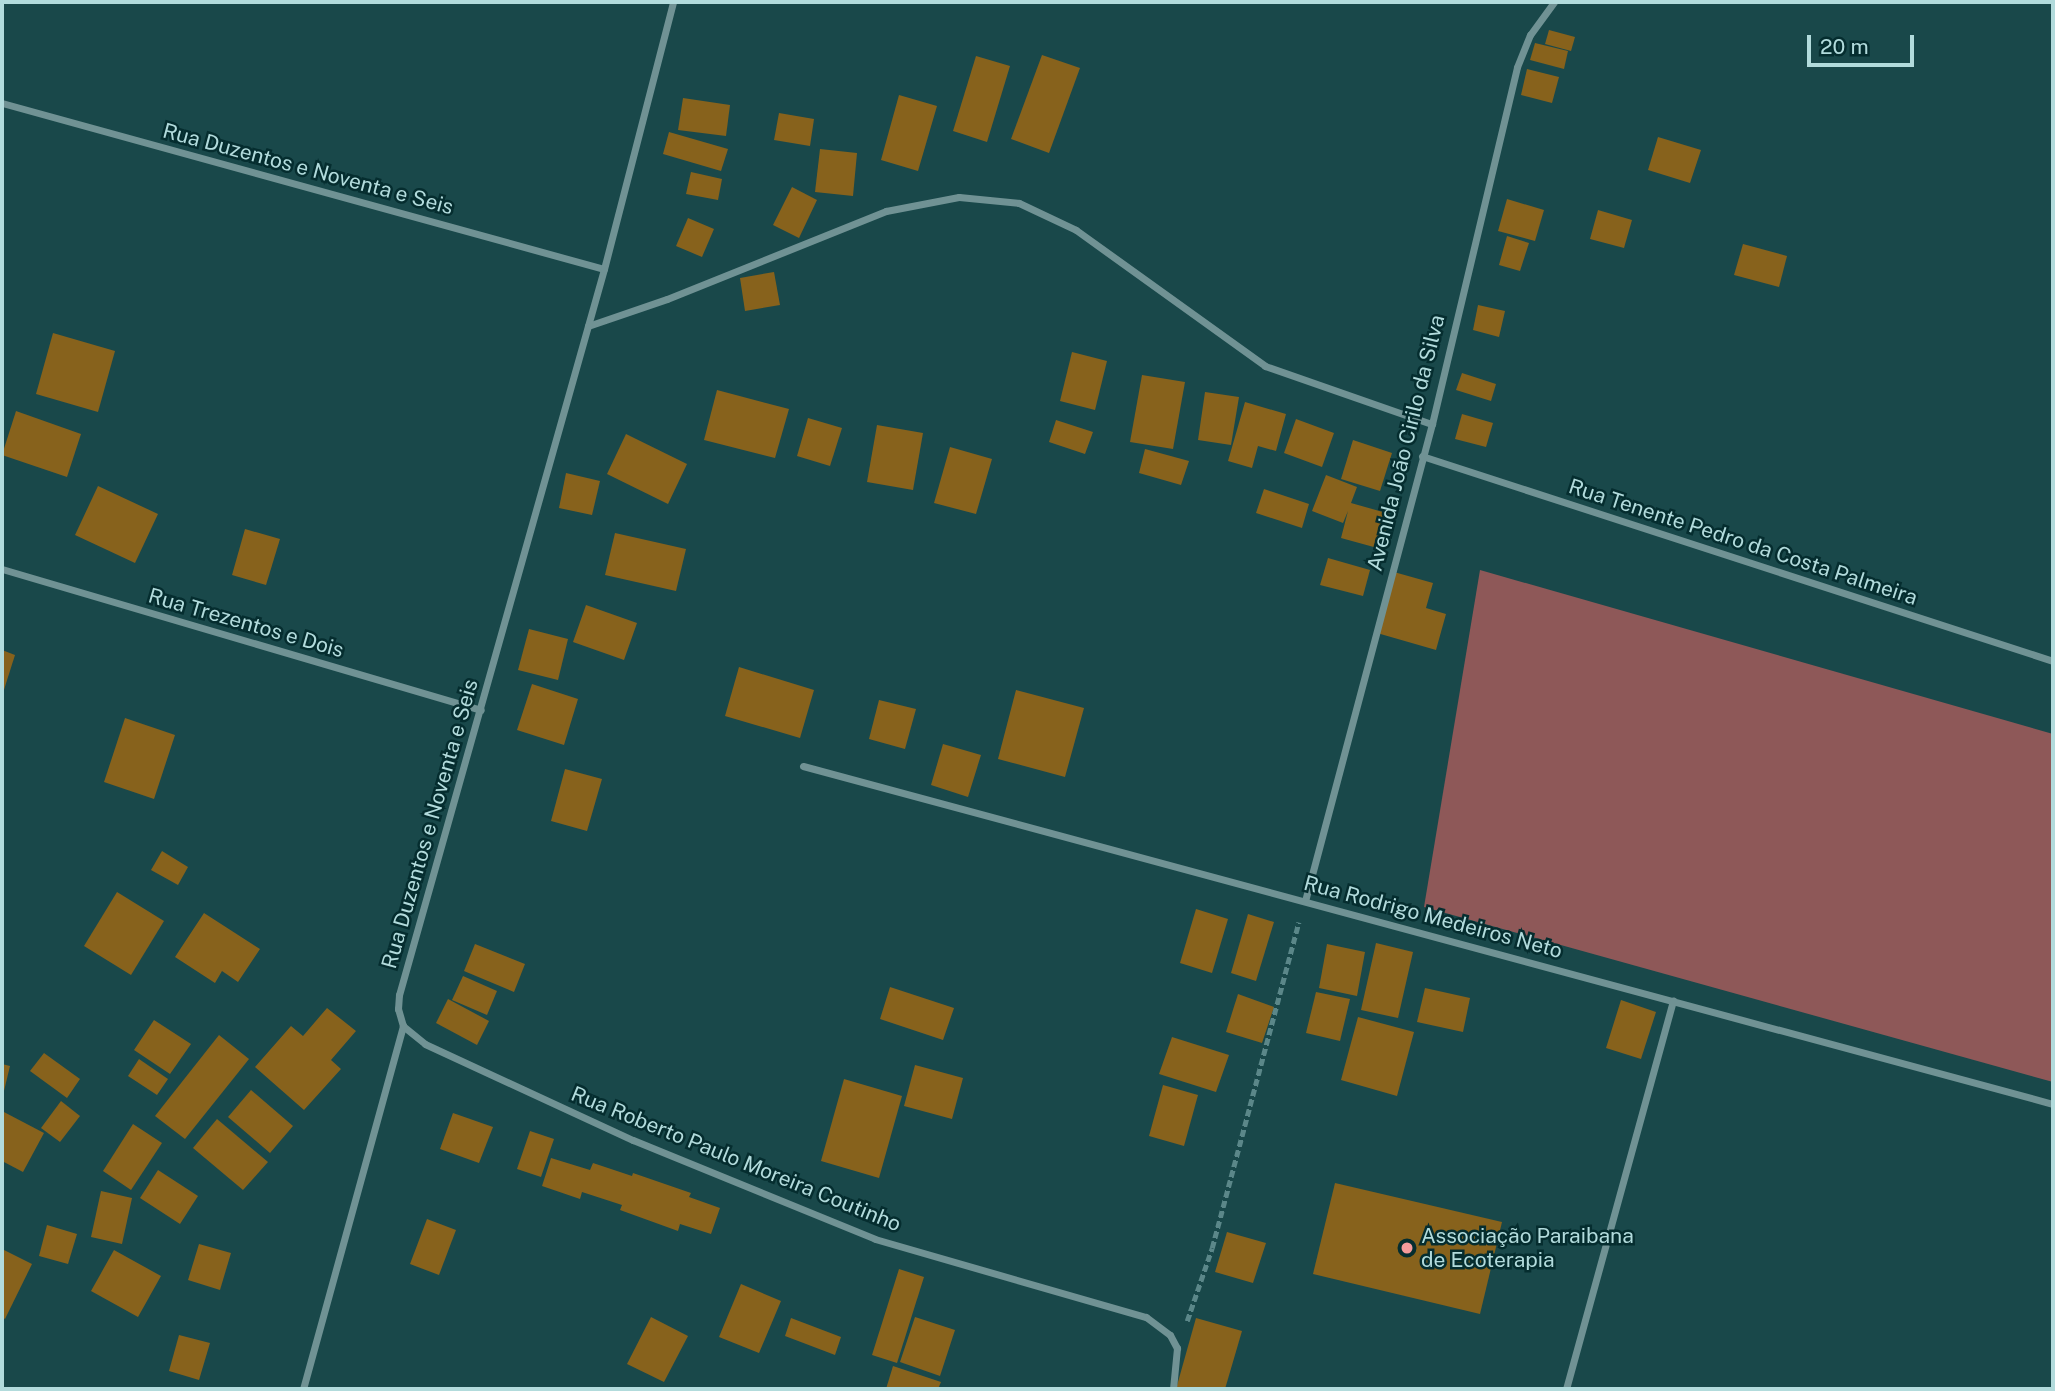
<!DOCTYPE html>
<meta charset="utf-8">
<style>
body{margin:0}
#map{position:relative;width:2055px;height:1391px;overflow:hidden;background:#19484a;font-family:"Public Sans",sans-serif}
div>[style]{position:absolute}
[style*='--x']{left:calc(var(--x)*1px);top:calc(var(--y)*1px);width:calc(var(--w)*1px);rotate:calc(var(--a)*1deg)}
.green>*{inset:0;background:#8e5858}
.building>*{inset:0;background:#87621c}
.path>*{height:4.5px;margin-top:-2.25px;transform-origin:0;background:repeating-linear-gradient(90deg,#5b8789 0 7px,transparent 0 10.5px)}
.street>*{height:7px;margin:-3.5px;padding:0 3.5px;transform-origin:3.5px;border-radius:3.5px;background:#709294}
.dots>*{width:19px;height:19px;translate:-50% -50%;box-sizing:border-box;border:4px solid #052d2f;border-radius:50%}
span{translate:-50% -50%;white-space:nowrap;text-align:center;line-height:1.15;-webkit-text-stroke:5px #052d2f;paint-order:stroke}
.street-label{font-size:21px;color:#b2dbdc}
.poi-label{font-size:21px;color:#b2dbdc}
.left{translate:0 -50%;text-align:left}
.frame{position:absolute;inset:0;border:4px solid #b2dbdc;pointer-events:none}
.scale{position:absolute;left:1807px;top:35px;width:107px;height:32px;box-sizing:border-box;border:4px solid #b2dbdc;border-top:0;padding-left:9px;font-size:21px;line-height:24px;white-space:nowrap;color:#b2dbdc;-webkit-text-stroke:5px #052d2f;paint-order:stroke}
</style>
<div id="map">
<div class="green">
<div style="clip-path:polygon(1480px 570px,2053px 734px,2053px 1082px,1424px 907px)"></div>
</div>
<div class="building">
<div style="clip-path:polygon(1549px 30px,1575px 37px,1571px 51px,1545px 44px)"></div>
<div style="clip-path:polygon(1535px 43px,1568px 51px,1564px 69px,1530px 60px)"></div>
<div style="clip-path:polygon(1042px 55px,1080px 68px,1049px 153px,1011px 139px)"></div>
<div style="clip-path:polygon(976px 56px,1010px 66px,987px 142px,953px 131px)"></div>
<div style="clip-path:polygon(1527px 69px,1559px 77px,1552px 103px,1521px 95px)"></div>
<div style="clip-path:polygon(899px 95px,937px 106px,918px 171px,881px 160px)"></div>
<div style="clip-path:polygon(683px 98px,730px 105px,726px 136px,678px 130px)"></div>
<div style="clip-path:polygon(779px 113px,814px 119px,810px 146px,774px 140px)"></div>
<div style="clip-path:polygon(669px 132px,728px 149px,721px 171px,663px 154px)"></div>
<div style="clip-path:polygon(1658px 137px,1701px 150px,1690px 183px,1648px 170px)"></div>
<div style="clip-path:polygon(820px 149px,857px 153px,853px 196px,815px 192px)"></div>
<div style="clip-path:polygon(691px 172px,722px 179px,718px 200px,686px 194px)"></div>
<div style="clip-path:polygon(792px 187px,817px 200px,799px 238px,773px 225px)"></div>
<div style="clip-path:polygon(1507px 199px,1544px 210px,1535px 241px,1498px 231px)"></div>
<div style="clip-path:polygon(1598px 210px,1632px 220px,1624px 248px,1590px 239px)"></div>
<div style="clip-path:polygon(688px 218px,714px 229px,702px 257px,676px 246px)"></div>
<div style="clip-path:polygon(1507px 236px,1529px 243px,1520px 271px,1499px 265px)"></div>
<div style="clip-path:polygon(1743px 244px,1787px 256px,1779px 287px,1734px 275px)"></div>
<div style="clip-path:polygon(774px 272px,780px 305px,745px 311px,740px 278px)"></div>
<div style="clip-path:polygon(1478px 305px,1505px 311px,1499px 337px,1473px 330px)"></div>
<div style="clip-path:polygon(53px 333px,115px 351px,98px 412px,36px 394px)"></div>
<div style="clip-path:polygon(1072px 352px,1107px 361px,1095px 410px,1060px 401px)"></div>
<div style="clip-path:polygon(1462px 373px,1496px 384px,1491px 401px,1456px 390px)"></div>
<div style="clip-path:polygon(1142px 375px,1185px 382px,1173px 449px,1130px 442px)"></div>
<div style="clip-path:polygon(717px 390px,789px 409px,775px 458px,704px 440px)"></div>
<div style="clip-path:polygon(1205px 392px,1239px 397px,1231px 445px,1198px 440px)"></div>
<div style="clip-path:polygon(1245px 402px,1286px 414px,1276px 451px,1258px 446px,1252px 468px,1228px 461px)"></div>
<div style="clip-path:polygon(16px 411px,81px 434px,67px 477px,2px 455px)"></div>
<div style="clip-path:polygon(1462px 414px,1493px 423px,1486px 447px,1455px 439px)"></div>
<div style="clip-path:polygon(808px 418px,842px 428px,830px 466px,797px 456px)"></div>
<div style="clip-path:polygon(1296px 419px,1334px 433px,1322px 467px,1284px 453px)"></div>
<div style="clip-path:polygon(1056px 420px,1093px 432px,1085px 454px,1049px 442px)"></div>
<div style="clip-path:polygon(877px 425px,923px 433px,913px 490px,867px 482px)"></div>
<div style="clip-path:polygon(626px 434px,687px 464px,668px 504px,607px 474px)"></div>
<div style="clip-path:polygon(1353px 440px,1392px 453px,1380px 491px,1341px 479px)"></div>
<div style="clip-path:polygon(950px 447px,992px 459px,976px 514px,934px 503px)"></div>
<div style="clip-path:polygon(1145px 449px,1189px 461px,1181px 485px,1139px 473px)"></div>
<div style="clip-path:polygon(566px 473px,600px 481px,592px 515px,559px 508px)"></div>
<div style="clip-path:polygon(1326px 475px,1357px 487px,1351px 503px,1390px 514px,1381px 549px,1341px 538px,1348px 511px,1343px 523px,1312px 511px)"></div>
<div style="clip-path:polygon(98px 486px,158px 514px,135px 563px,75px 535px)"></div>
<div style="clip-path:polygon(1264px 489px,1309px 504px,1302px 528px,1256px 513px)"></div>
<div style="clip-path:polygon(245px 529px,280px 539px,266px 585px,232px 575px)"></div>
<div style="clip-path:polygon(615px 533px,686px 549px,676px 591px,605px 575px)"></div>
<div style="clip-path:polygon(1328px 558px,1370px 570px,1363px 596px,1320px 585px)"></div>
<div style="clip-path:polygon(1394px 572px,1433px 583px,1426px 608px,1446px 614px,1436px 650px,1377px 633px)"></div>
<div style="clip-path:polygon(586px 605px,637px 623px,624px 660px,573px 642px)"></div>
<div style="clip-path:polygon(529px 629px,568px 639px,558px 680px,518px 670px)"></div>
<div style="clip-path:polygon(2px 650px,15px 655px,2px 696px)"></div>
<div style="clip-path:polygon(739px 667px,814px 690px,800px 738px,725px 716px)"></div>
<div style="clip-path:polygon(532px 684px,578px 699px,564px 745px,517px 730px)"></div>
<div style="clip-path:polygon(1016px 690px,1084px 708px,1065px 777px,998px 759px)"></div>
<div style="clip-path:polygon(879px 700px,916px 709px,905px 749px,869px 739px)"></div>
<div style="clip-path:polygon(125px 718px,175px 735px,154px 799px,104px 782px)"></div>
<div style="clip-path:polygon(943px 744px,981px 755px,968px 797px,931px 785px)"></div>
<div style="clip-path:polygon(565px 769px,602px 779px,587px 831px,551px 821px)"></div>
<div style="clip-path:polygon(162px 851px,188px 867px,178px 885px,151px 870px)"></div>
<div style="clip-path:polygon(117px 892px,164px 921px,131px 975px,84px 946px)"></div>
<div style="clip-path:polygon(1196px 909px,1228px 919px,1212px 973px,1180px 963px)"></div>
<div style="clip-path:polygon(204px 913px,260px 949px,238px 982px,222px 971px,215px 983px,175px 957px)"></div>
<div style="clip-path:polygon(1248px 914px,1274px 922px,1256px 981px,1231px 973px)"></div>
<div style="clip-path:polygon(1376px 943px,1413px 952px,1398px 1018px,1361px 1010px)"></div>
<div style="clip-path:polygon(475px 944px,525px 964px,514px 992px,464px 971px)"></div>
<div style="clip-path:polygon(1327px 944px,1365px 952px,1357px 996px,1319px 988px)"></div>
<div style="clip-path:polygon(463px 976px,497px 991px,487px 1015px,452px 1000px)"></div>
<div style="clip-path:polygon(890px 987px,954px 1008px,943px 1040px,880px 1019px)"></div>
<div style="clip-path:polygon(1425px 988px,1470px 998px,1463px 1032px,1417px 1022px)"></div>
<div style="clip-path:polygon(1316px 992px,1350px 999px,1340px 1041px,1306px 1033px)"></div>
<div style="clip-path:polygon(1238px 994px,1274px 1007px,1262px 1043px,1226px 1032px)"></div>
<div style="clip-path:polygon(448px 999px,489px 1021px,477px 1045px,436px 1023px)"></div>
<div style="clip-path:polygon(1621px 1000px,1656px 1012px,1641px 1059px,1606px 1048px)"></div>
<div style="clip-path:polygon(327px 1008px,356px 1031px,331px 1060px,341px 1069px,304px 1110px,255px 1067px,291px 1026px,303px 1036px)"></div>
<div style="clip-path:polygon(1358px 1017px,1414px 1032px,1397px 1096px,1341px 1080px)"></div>
<div style="clip-path:polygon(154px 1020px,191px 1044px,170px 1074px,134px 1050px)"></div>
<div style="clip-path:polygon(219px 1035px,249px 1059px,185px 1139px,155px 1116px)"></div>
<div style="clip-path:polygon(1172px 1037px,1229px 1055px,1216px 1092px,1159px 1074px)"></div>
<div style="clip-path:polygon(44px 1053px,80px 1079px,67px 1098px,30px 1071px)"></div>
<div style="clip-path:polygon(139px 1059px,168px 1079px,157px 1095px,128px 1076px)"></div>
<div style="clip-path:polygon(2px 1064px,10px 1066px,3px 1095px,2px 1095px)"></div>
<div style="clip-path:polygon(915px 1065px,963px 1078px,952px 1119px,904px 1106px)"></div>
<div style="clip-path:polygon(844px 1079px,902px 1096px,879px 1178px,821px 1161px)"></div>
<div style="clip-path:polygon(1163px 1085px,1198px 1095px,1184px 1146px,1149px 1136px)"></div>
<div style="clip-path:polygon(251px 1090px,293px 1126px,270px 1153px,228px 1117px)"></div>
<div style="clip-path:polygon(61px 1101px,80px 1116px,60px 1142px,41px 1128px)"></div>
<div style="clip-path:polygon(2px 1111px,44px 1133px,23px 1172px,2px 1161px)"></div>
<div style="clip-path:polygon(453px 1113px,493px 1127px,479px 1163px,440px 1149px)"></div>
<div style="clip-path:polygon(217px 1119px,268px 1162px,243px 1190px,193px 1148px)"></div>
<div style="clip-path:polygon(133px 1124px,162px 1143px,131px 1190px,103px 1171px)"></div>
<div style="clip-path:polygon(530px 1131px,554px 1139px,541px 1177px,517px 1169px)"></div>
<div style="clip-path:polygon(551px 1158px,590px 1170px,593px 1163px,632px 1176px,633px 1173px,691px 1193px,689px 1197px,720px 1208px,711px 1234px,680px 1224px,678px 1231px,620px 1210px,622px 1205px,582px 1192px,580px 1199px,542px 1186px)"></div>
<div style="clip-path:polygon(158px 1170px,198px 1196px,180px 1224px,140px 1198px)"></div>
<div style="clip-path:polygon(1335px 1183px,1502px 1222px,1480px 1314px,1313px 1274px)"></div>
<div style="clip-path:polygon(101px 1191px,132px 1198px,122px 1244px,91px 1237px)"></div>
<div style="clip-path:polygon(427px 1219px,456px 1230px,439px 1275px,410px 1264px)"></div>
<div style="clip-path:polygon(47px 1225px,77px 1234px,68px 1264px,39px 1256px)"></div>
<div style="clip-path:polygon(1227px 1232px,1266px 1243px,1253px 1283px,1215px 1272px)"></div>
<div style="clip-path:polygon(199px 1244px,231px 1253px,220px 1290px,188px 1280px)"></div>
<div style="clip-path:polygon(2px 1249px,32px 1264px,5px 1319px,2px 1317px)"></div>
<div style="clip-path:polygon(114px 1250px,161px 1276px,138px 1317px,91px 1291px)"></div>
<div style="clip-path:polygon(899px 1269px,924px 1277px,897px 1363px,872px 1355px)"></div>
<div style="clip-path:polygon(741px 1284px,781px 1301px,759px 1353px,719px 1337px)"></div>
<div style="clip-path:polygon(651px 1317px,688px 1336px,664px 1382px,627px 1364px)"></div>
<div style="clip-path:polygon(915px 1317px,955px 1330px,940px 1376px,900px 1362px)"></div>
<div style="clip-path:polygon(791px 1318px,841px 1337px,835px 1355px,785px 1336px)"></div>
<div style="clip-path:polygon(1196px 1318px,1242px 1331px,1225px 1389px,1176px 1389px)"></div>
<div style="clip-path:polygon(179px 1335px,210px 1343px,199px 1380px,169px 1371px)"></div>
<div style="clip-path:polygon(893px 1366px,941px 1382px,938px 1389px,886px 1389px)"></div>
</div>
<div class="path">
<div style="--x:1187;--y:1321;--w:77;--a:-71.1"></div>
<div style="--x:1212;--y:1248;--w:337;--a:-75.1"></div>
</div>
<div class="street">
<div style="--x:2;--y:103;--w:624;--a:15.42"></div>
<div style="--x:588;--y:326;--w:83;--a:-18.9"></div>
<div style="--x:667;--y:299;--w:236;--a:-21.9"></div>
<div style="--x:886;--y:211;--w:74;--a:-10.9"></div>
<div style="--x:959;--y:197;--w:60;--a:5.7"></div>
<div style="--x:1019;--y:203;--w:63;--a:25.3"></div>
<div style="--x:1076;--y:230;--w:233;--a:35.7"></div>
<div style="--x:1265;--y:366;--w:177;--a:19.2"></div>
<div style="--x:1422;--y:456;--w:663;--a:18"></div>
<div style="--x:2;--y:569;--w:499;--a:16.4"></div>
<div style="--x:803;--y:766;--w:1295;--a:15.13"></div>
<div style="--x:1305;--y:901;--w:494;--a:-75.1"></div>
<div style="--x:1432;--y:424;--w:367;--a:-76.6"></div>
<div style="--x:1517;--y:67;--w:35;--a:-68"></div>
<div style="--x:1530;--y:35;--w:41;--a:-54"></div>
<div style="--x:403;--y:1026;--w:28;--a:39"></div>
<div style="--x:425;--y:1044;--w:229;--a:24.8"></div>
<div style="--x:633;--y:1140;--w:261;--a:22.2"></div>
<div style="--x:875;--y:1239;--w:282;--a:16.1"></div>
<div style="--x:1146;--y:1317;--w:30;--a:37"></div>
<div style="--x:1170;--y:1335;--w:15;--a:62"></div>
<div style="--x:1177;--y:1348;--w:41;--a:95.6"></div>
<div style="--x:303;--y:1389;--w:377;--a:-74.6"></div>
<div style="--x:403;--y:1026;--w:18;--a:-106"></div>
<div style="--x:398;--y:1009;--w:14;--a:-86"></div>
<div style="--x:399;--y:995;--w:754;--a:-74.23"></div>
<div style="--x:604;--y:269;--w:276;--a:-75.5"></div>
<div style="--x:1566;--y:1389;--w:403;--a:-74.6"></div>
</div>
<div class="dots">
<div style="left:1407px;top:1248px;background:#f59b9b"></div>
</div>
<div class="street-label">
<span style="left:308px;top:169px;rotate:15deg">Rua Duzentos e Noventa e Seis</span>
<span style="left:1406px;top:443px;rotate:-76deg">Avenida João Cirilo da Silva</span>
<span style="left:1743px;top:542px;rotate:18deg">Rua Tenente Pedro da Costa Palmeira</span>
<span style="left:246px;top:623px;rotate:16deg">Rua Trezentos e Dois</span>
<span style="left:430px;top:824px;rotate:-74deg">Rua Duzentos e Noventa e Seis</span>
<span style="left:1433px;top:917px;rotate:15deg">Rua Rodrigo Medeiros Neto</span>
<span style="left:736px;top:1159px;rotate:22deg">Rua Roberto Paulo Moreira Coutinho</span>
</div>
<div class="poi-label">
<span class="left" style="left:1421px;top:1248px">Associação Paraibana<br>de Ecoterapia</span>
</div>
<div class="frame"></div>
<div class="scale">20 m</div>
</div>
